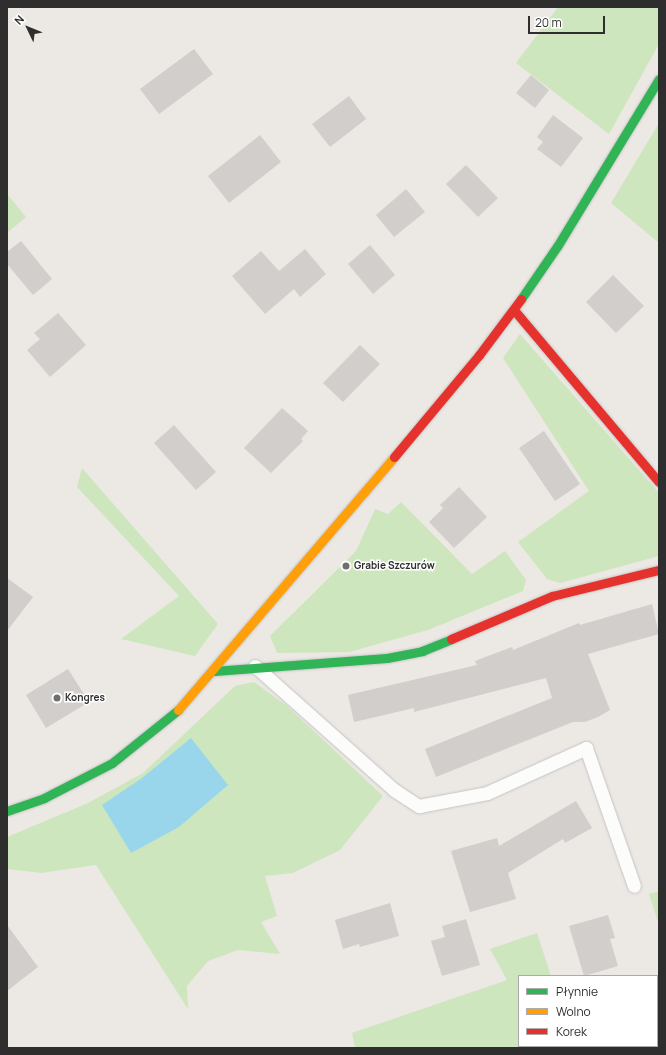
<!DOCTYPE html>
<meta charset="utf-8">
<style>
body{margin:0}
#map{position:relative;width:666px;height:1055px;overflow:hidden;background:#ece8e4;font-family:Manrope,sans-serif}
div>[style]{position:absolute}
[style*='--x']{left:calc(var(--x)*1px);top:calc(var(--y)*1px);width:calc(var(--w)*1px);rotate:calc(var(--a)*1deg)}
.green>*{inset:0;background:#cee6be}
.water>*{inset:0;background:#99d6ec}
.building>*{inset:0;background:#d1cecb}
.roads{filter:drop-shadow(0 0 1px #c5c4c5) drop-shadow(0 0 1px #c5c4c5)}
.lane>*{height:13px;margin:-6.5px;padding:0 6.5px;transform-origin:6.5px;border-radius:6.5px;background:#fcfcfb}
.fast>*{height:9px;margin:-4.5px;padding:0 4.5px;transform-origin:4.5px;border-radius:4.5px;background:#30b455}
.slow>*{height:9px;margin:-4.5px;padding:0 4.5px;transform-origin:4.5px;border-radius:4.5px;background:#ff9f0a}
.jam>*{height:9px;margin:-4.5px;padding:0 4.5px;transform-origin:4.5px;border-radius:4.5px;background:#e5322d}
.dots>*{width:11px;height:11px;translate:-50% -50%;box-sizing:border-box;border:2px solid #fff;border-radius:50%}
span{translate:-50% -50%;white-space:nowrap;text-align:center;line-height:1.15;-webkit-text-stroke:3px #fff;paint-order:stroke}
.poi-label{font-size:10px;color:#2e2e2e;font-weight:700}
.left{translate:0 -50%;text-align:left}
.frame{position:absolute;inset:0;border:8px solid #2e2e2e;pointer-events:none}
.legend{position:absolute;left:518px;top:975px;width:140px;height:72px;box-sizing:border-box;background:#fff;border:1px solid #ababab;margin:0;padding:5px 7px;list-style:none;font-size:12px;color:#2e2e2e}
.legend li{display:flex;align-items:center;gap:8px;height:20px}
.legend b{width:20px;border:1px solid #ababab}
.north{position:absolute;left:8px;top:8px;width:40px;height:40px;-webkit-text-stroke:3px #fff;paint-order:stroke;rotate:313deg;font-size:11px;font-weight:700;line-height:16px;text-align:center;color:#2e2e2e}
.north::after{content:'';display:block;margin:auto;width:14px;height:18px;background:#2e2e2e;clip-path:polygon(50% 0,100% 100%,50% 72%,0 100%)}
.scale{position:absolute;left:528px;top:16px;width:77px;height:18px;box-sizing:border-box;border:2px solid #2e2e2e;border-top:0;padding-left:5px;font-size:12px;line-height:14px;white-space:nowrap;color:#2e2e2e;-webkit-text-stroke:3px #fff;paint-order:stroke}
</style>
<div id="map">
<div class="green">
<div style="clip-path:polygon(558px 7px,659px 7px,659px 44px,609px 134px,516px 63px)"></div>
<div style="clip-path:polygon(659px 123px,659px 243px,611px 203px)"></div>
<div style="clip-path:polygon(7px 194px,26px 217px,7px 233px)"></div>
<div style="clip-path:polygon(520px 334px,659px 493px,659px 556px,560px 583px,547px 579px,518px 542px,589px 491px,503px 358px)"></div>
<div style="clip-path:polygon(82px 468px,218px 624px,195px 656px,121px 639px,179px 596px,77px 487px)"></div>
<div style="clip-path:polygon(401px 502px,472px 574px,505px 551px,526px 580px,523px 591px,428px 630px,349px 652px,277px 653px,270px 636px,356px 551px,375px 509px,388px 514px)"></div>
<div style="clip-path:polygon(254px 682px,287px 706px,383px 796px,340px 850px,293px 873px,265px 876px,277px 916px,261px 922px,280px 954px,238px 950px,208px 961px,187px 986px,188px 1009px,96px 865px,41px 873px,7px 869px,7px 837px,88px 803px,143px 773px,235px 686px)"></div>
<div style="clip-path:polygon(659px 891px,659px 925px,649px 894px)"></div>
<div style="clip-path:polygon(537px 933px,551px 976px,519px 976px,519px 1046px,561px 1048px,355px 1048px,352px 1033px,507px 980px,490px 949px)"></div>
</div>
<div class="water">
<div style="clip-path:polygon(191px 738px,228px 785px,179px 827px,131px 853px,102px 805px,142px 778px)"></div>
</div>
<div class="building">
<div style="clip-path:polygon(194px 49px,213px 74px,159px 114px,140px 89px)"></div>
<div style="clip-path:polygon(531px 75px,549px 90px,535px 108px,516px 93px)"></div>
<div style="clip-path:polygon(349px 96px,366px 119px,330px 147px,312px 124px)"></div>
<div style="clip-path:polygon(553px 115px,583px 138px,561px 167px,537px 149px,543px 142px,537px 137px)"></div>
<div style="clip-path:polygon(260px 135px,281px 162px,229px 203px,208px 176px)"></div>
<div style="clip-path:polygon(466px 165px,498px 198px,478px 217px,446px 184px)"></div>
<div style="clip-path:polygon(406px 189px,425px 212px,394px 237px,376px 215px)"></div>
<div style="clip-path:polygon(21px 241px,52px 279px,33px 295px,7px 264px,7px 252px)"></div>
<div style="clip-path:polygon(370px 245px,395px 275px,373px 294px,348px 264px)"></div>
<div style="clip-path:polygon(305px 249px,326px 274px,300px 297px,294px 289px,265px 314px,232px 276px,261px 251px,279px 271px)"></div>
<div style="clip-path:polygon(613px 275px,644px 306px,616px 333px,586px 302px)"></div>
<div style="clip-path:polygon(58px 313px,86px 345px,50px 377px,27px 350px,40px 339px,34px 333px)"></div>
<div style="clip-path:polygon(360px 345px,380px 364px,343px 402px,323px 383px)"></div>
<div style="clip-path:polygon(282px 408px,308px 431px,301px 439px,303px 441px,271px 473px,244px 448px)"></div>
<div style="clip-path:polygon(174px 425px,216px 472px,196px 490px,154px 443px)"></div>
<div style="clip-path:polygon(544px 431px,580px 484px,555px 501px,519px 448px)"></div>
<div style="clip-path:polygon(459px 487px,487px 517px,454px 548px,429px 522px,443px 508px,440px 505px)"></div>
<div style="clip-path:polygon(7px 578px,33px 597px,7px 631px)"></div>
<div style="clip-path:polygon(652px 604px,659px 634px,588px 654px,610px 710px,598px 717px,585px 722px,573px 722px,436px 777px,425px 749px,552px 698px,546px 678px,414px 712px,414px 708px,354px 722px,348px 695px,477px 665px,475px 661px,488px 656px,512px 647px,513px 650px,579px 623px,580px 625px)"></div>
<div style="clip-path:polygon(68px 669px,89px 702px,46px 728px,26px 695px)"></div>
<div style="clip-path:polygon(576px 801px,592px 828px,565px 843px,563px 839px,508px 873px,516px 899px,470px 912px,451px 851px,497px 838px,499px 846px)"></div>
<div style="clip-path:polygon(390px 903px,399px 936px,360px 947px,359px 944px,343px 949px,335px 920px)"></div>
<div style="clip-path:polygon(608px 915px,615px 938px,610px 939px,618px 966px,584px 976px,569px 926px)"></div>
<div style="clip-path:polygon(466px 919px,480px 965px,442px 976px,431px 941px,445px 937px,442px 926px)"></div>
<div style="clip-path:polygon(7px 925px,38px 967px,7px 991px)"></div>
</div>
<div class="roads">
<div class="lane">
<div style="--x:255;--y:666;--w:186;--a:41.7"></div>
<div style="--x:394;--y:790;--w:30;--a:33"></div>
<div style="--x:419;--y:806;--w:69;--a:-10.8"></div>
<div style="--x:487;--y:793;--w:109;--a:-24.4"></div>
<div style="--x:586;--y:748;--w:146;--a:70.8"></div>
</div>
<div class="fast">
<div style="--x:521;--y:299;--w:65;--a:-55.6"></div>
<div style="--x:558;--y:245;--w:194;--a:-58.7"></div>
<div style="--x:214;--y:671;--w:173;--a:-4.3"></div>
<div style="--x:387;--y:658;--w:36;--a:-11"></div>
<div style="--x:422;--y:651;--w:31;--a:-22"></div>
<div style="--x:7;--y:811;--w:39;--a:-19"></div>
<div style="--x:44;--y:798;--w:76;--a:-27.2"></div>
<div style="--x:112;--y:763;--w:85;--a:-38.8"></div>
</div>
<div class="slow">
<div style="--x:178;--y:710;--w:333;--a:-49.5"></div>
</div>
<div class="jam">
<div style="--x:514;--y:310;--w:225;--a:49.9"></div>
<div style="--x:394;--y:457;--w:133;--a:-50.2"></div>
<div style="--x:479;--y:355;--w:70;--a:-53.1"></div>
<div style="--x:451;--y:639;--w:110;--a:-23.1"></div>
<div style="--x:552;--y:596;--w:110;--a:-13.7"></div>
</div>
</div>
<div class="dots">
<div style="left:346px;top:566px;background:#706f6e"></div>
<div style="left:57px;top:698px;background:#706f6e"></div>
</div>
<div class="poi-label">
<span class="left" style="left:354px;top:566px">Grabie Szczurów</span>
<span class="left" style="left:65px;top:698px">Kongres</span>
</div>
<div class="frame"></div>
<ul class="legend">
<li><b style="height:5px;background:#30b455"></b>Płynnie</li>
<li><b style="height:5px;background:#ff9f0a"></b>Wolno</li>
<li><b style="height:5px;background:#e5322d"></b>Korek</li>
</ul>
<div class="north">N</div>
<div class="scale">20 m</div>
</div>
